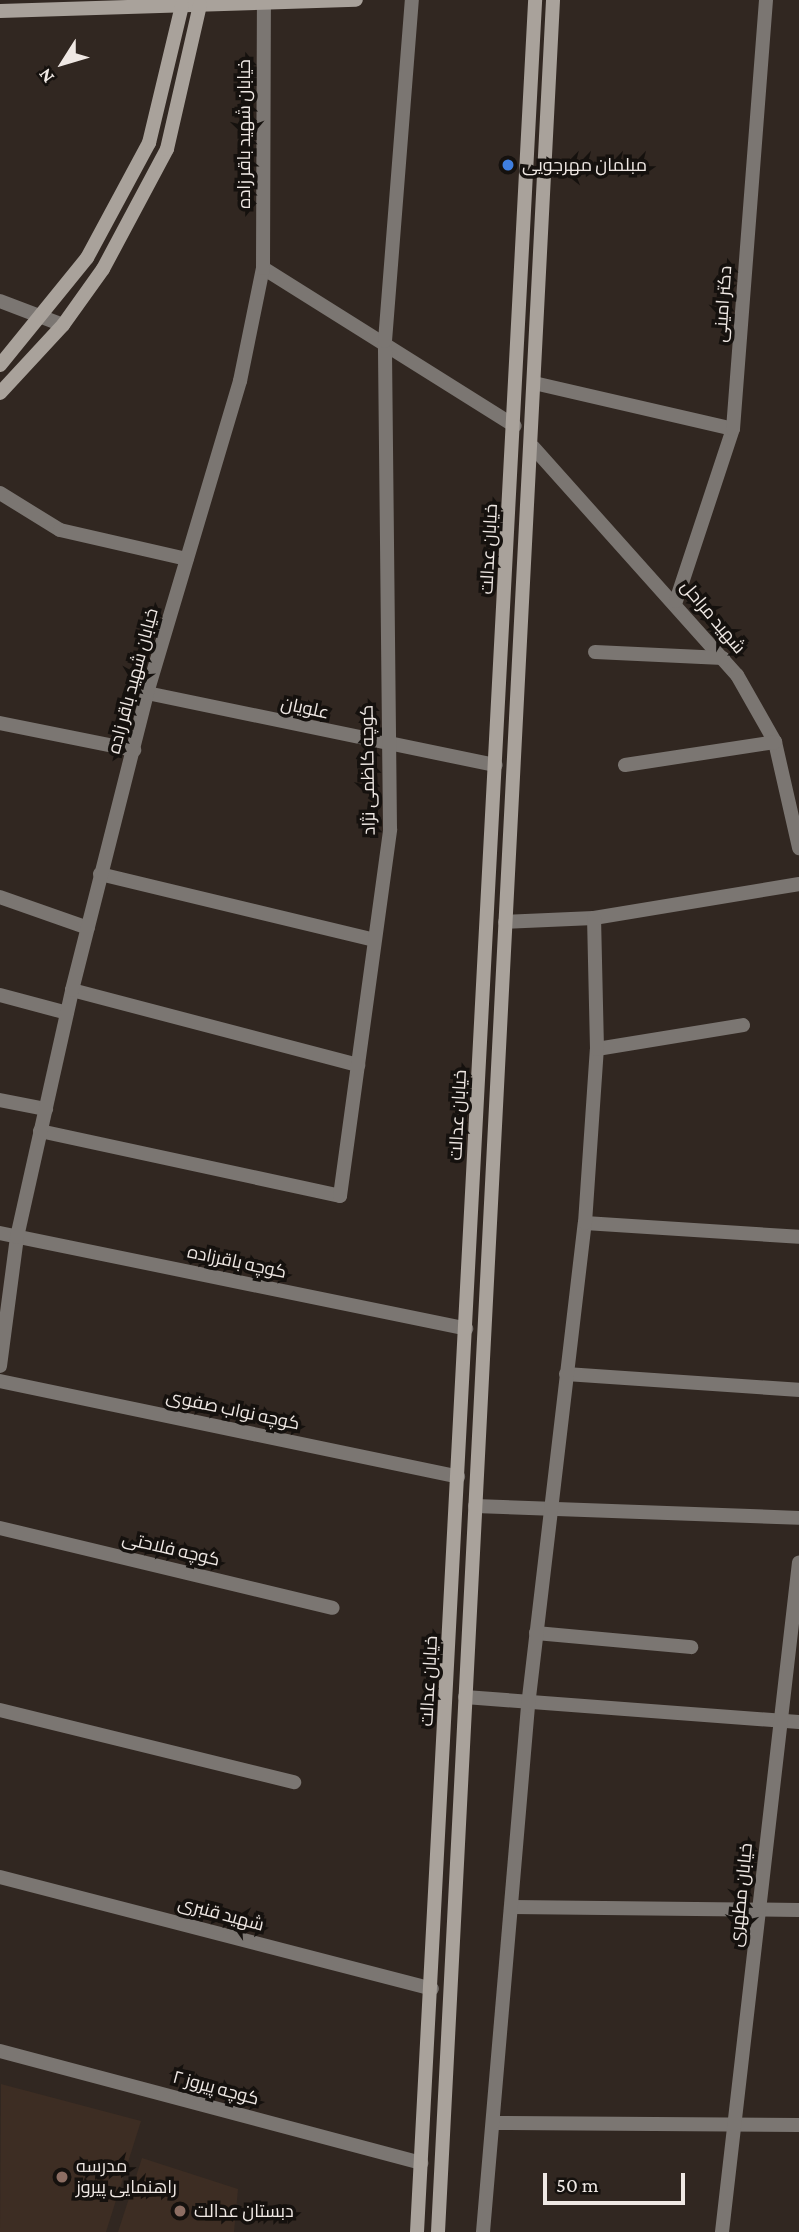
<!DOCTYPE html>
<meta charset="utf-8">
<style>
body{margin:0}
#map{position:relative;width:799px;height:2232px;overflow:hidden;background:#312721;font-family:"Crimson Pro",Cairo,serif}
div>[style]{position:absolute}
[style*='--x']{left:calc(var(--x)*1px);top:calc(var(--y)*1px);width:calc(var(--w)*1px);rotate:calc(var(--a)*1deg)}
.built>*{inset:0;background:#3d2d23}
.street>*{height:14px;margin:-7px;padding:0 7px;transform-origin:7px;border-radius:7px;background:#7b7672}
.secondary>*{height:14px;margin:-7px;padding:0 7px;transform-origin:7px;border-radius:7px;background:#a9a29b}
.dots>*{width:19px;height:19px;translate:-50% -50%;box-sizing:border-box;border:4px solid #15110e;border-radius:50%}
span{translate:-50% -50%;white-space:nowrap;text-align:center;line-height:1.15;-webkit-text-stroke:7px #15110e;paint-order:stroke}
.street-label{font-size:18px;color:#efe8e4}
.poi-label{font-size:18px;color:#efe8e4}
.left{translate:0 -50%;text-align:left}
.north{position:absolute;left:28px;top:28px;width:70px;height:70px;-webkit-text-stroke:5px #15110e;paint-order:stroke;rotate:233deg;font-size:19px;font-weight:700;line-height:28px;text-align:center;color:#efe8e4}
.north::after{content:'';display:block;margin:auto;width:24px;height:32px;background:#efe8e4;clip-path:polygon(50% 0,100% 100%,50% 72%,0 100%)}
.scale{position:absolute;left:543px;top:2173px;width:142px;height:32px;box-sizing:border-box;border:4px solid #efe8e4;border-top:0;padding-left:9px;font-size:21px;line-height:24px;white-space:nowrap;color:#efe8e4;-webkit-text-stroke:5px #15110e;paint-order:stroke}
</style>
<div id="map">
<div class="built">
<div style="clip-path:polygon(1px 2084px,141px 2121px,106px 2232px,0 2232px)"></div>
<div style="clip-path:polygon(142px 2158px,238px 2189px,234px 2232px,118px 2232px)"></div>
</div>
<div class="street">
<div style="--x:263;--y:268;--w:297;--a:32.1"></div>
<div style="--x:0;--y:301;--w:67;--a:20.9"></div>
<div style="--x:534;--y:383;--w:204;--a:13"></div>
<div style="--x:533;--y:447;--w:306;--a:48.2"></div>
<div style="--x:737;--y:675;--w:77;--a:60.4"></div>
<div style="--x:775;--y:742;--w:109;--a:77.2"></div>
<div style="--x:0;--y:493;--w:70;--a:31.7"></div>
<div style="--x:60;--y:530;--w:130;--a:12.9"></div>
<div style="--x:676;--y:601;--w:181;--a:-71.7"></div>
<div style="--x:733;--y:429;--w:430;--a:-85.6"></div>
<div style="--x:595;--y:652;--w:128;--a:2.7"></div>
<div style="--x:147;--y:693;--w:356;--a:11.7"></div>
<div style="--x:0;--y:723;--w:137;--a:11.4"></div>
<div style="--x:625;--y:765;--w:152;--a:-8.7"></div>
<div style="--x:100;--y:874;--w:282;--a:13.5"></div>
<div style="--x:0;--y:897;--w:93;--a:19.4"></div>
<div style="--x:505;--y:922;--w:89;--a:-2.6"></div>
<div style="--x:594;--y:918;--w:208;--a:-9.4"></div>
<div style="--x:72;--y:990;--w:296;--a:14.7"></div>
<div style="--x:0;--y:995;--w:69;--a:15"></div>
<div style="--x:597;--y:1049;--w:148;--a:-9.3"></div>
<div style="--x:0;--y:1100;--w:47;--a:11.1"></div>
<div style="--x:40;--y:1131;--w:307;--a:12.2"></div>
<div style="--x:340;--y:1196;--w:370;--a:-82.2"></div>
<div style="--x:390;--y:829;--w:488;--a:-90.6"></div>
<div style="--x:385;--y:341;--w:342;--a:-85.5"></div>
<div style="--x:585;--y:1223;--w:214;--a:3.7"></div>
<div style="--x:0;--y:1233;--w:476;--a:11.6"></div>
<div style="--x:0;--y:1366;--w:130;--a:-82.5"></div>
<div style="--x:17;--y:1237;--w:253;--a:-77.4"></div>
<div style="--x:72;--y:990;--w:306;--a:-75.8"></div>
<div style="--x:147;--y:693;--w:326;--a:-73.4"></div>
<div style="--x:240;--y:381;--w:115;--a:-78.5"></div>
<div style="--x:263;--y:268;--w:264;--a:-89.8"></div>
<div style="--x:566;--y:1374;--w:234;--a:3.9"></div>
<div style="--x:0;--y:1381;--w:468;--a:11.8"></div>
<div style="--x:475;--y:1506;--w:324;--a:2.1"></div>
<div style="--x:0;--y:1528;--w:342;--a:13.5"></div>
<div style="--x:536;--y:1633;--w:156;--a:5.2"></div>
<div style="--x:465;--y:1697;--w:335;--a:4.3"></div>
<div style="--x:0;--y:1710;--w:303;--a:13.8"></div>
<div style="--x:0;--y:1877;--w:446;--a:14.5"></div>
<div style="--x:512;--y:1907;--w:287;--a:0.6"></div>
<div style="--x:0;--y:2051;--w:436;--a:14.9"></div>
<div style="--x:496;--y:2123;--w:303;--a:0.4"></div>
<div style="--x:483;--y:2232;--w:528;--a:-85.11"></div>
<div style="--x:528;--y:1706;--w:486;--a:-83.3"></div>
<div style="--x:585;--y:1223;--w:174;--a:-86.1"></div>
<div style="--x:597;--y:1049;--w:131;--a:-91.3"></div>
<div style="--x:722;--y:2232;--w:674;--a:-83.44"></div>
</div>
<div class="secondary">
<div style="--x:0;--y:11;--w:356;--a:-1.8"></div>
<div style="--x:0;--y:365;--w:138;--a:-50.9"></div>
<div style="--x:87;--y:258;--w:131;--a:-61.7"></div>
<div style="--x:149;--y:143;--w:141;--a:-76.5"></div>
<div style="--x:0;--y:393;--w:93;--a:-47.2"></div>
<div style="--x:63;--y:325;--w:69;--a:-54.5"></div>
<div style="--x:103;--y:269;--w:136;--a:-61.9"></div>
<div style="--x:167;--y:149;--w:148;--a:-77.1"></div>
<div style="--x:417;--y:2232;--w:2235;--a:-86.97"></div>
<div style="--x:438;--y:2232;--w:2235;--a:-87.05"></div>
</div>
<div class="dots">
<div style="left:508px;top:165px;background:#3f7fe0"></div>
<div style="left:62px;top:2177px;background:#8d6e63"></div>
<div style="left:180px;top:2211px;background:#8d6e63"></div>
</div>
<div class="street-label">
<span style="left:244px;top:134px;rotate:-90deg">خیابان شهید باقر زاده</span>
<span style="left:723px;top:304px;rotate:-86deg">دکتر امینی</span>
<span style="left:489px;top:549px;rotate:-87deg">خیابان عدالت</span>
<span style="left:713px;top:617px;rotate:50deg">شهید مراحل</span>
<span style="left:133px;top:681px;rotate:-75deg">خیابان شهید باقر زاده</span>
<span style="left:305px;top:708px;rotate:12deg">علویان</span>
<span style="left:368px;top:770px;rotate:-91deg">کوچه کاظمی نژاد</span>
<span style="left:458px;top:1115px;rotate:-87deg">خیابان عدالت</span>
<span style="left:237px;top:1262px;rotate:12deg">کوچه باقرزاده</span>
<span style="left:233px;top:1410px;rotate:12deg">کوچه نواب صفوی</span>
<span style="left:171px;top:1549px;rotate:13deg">کوچه فلاحتی</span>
<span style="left:429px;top:1681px;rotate:-87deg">خیابان عدالت</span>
<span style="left:741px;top:1895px;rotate:-84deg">خیابان مطهری</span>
<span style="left:221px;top:1914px;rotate:15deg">شهید قنبری</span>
<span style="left:216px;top:2088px;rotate:15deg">کوچه پیروز ۲</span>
</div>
<div class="poi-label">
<span class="left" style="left:522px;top:165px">مبلمان مهرجویی</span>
<span class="left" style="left:76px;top:2177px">مدرسه<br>راهنمایی پیروز</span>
<span class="left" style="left:194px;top:2211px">دبستان عدالت</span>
</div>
<div class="north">N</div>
<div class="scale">50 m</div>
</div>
